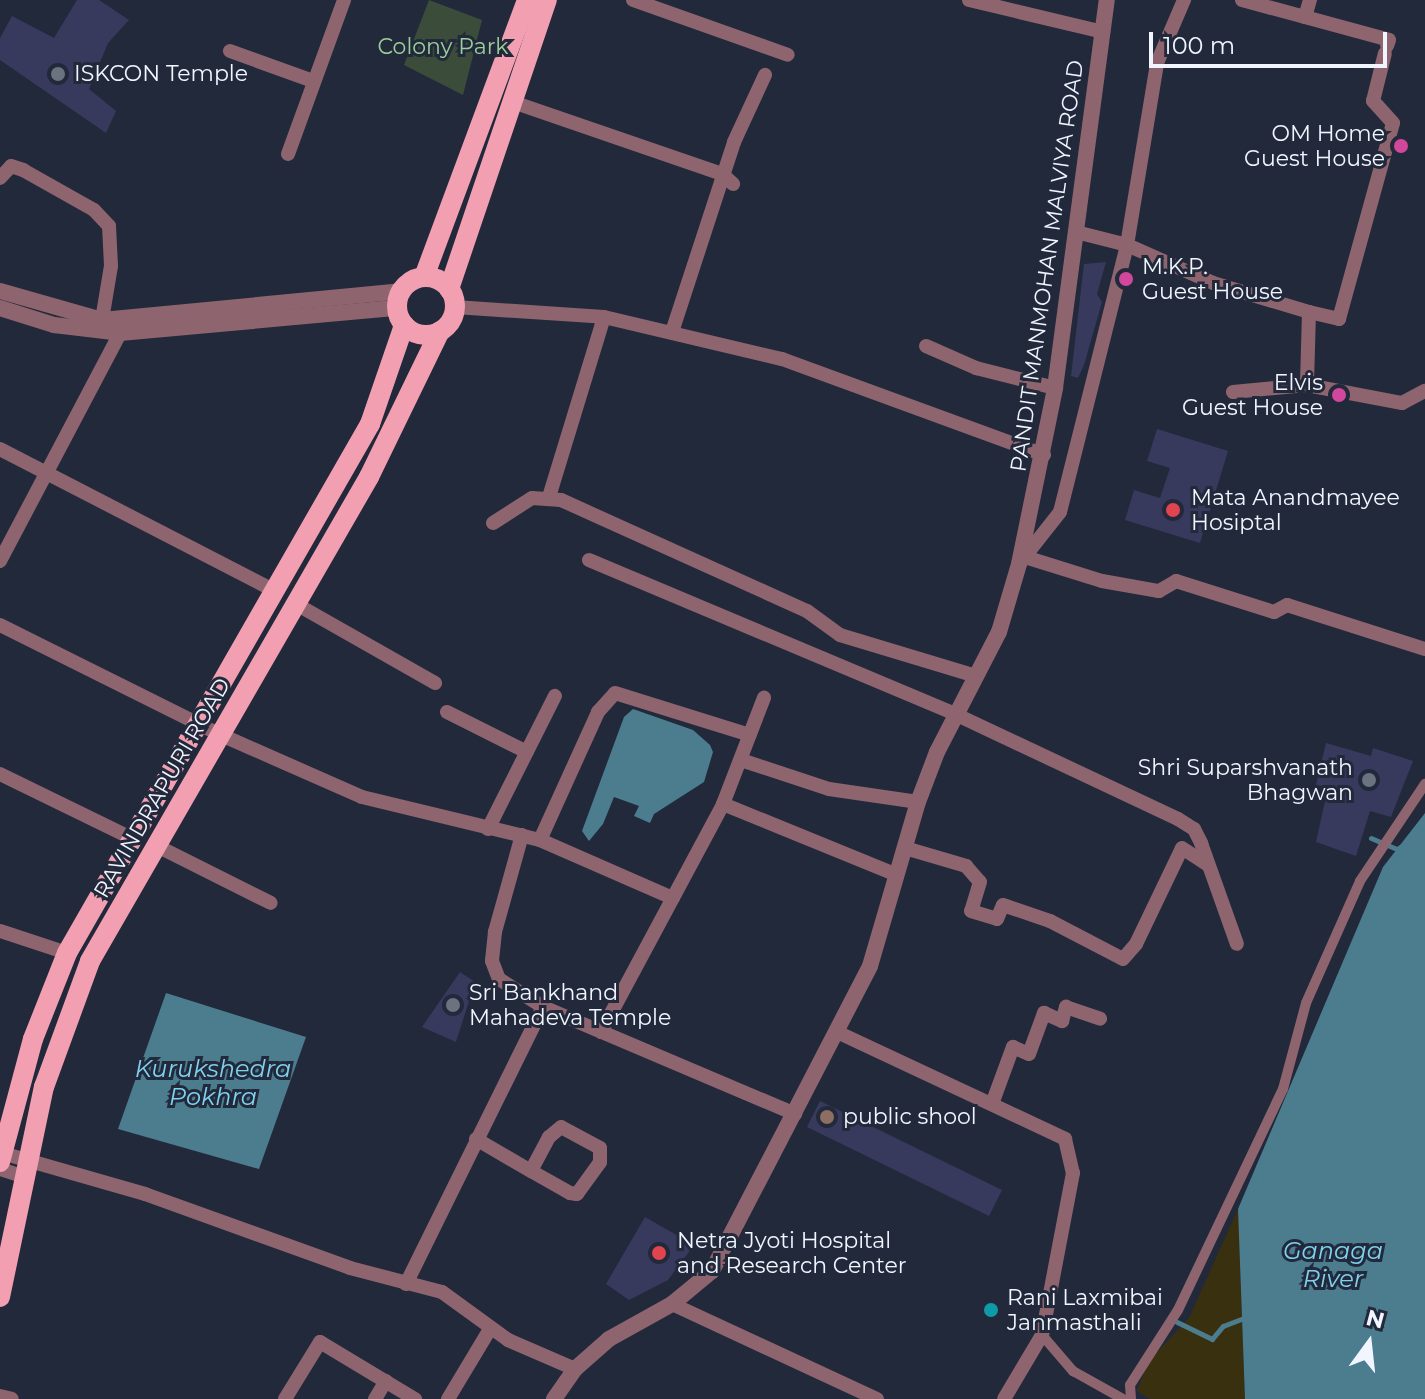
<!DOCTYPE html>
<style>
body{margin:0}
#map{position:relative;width:1425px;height:1399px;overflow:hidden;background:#21293b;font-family:Montserrat,sans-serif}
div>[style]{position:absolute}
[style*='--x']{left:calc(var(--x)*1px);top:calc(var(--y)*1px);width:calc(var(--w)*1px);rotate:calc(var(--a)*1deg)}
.green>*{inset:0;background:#3b4d3a}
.sand>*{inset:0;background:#393010}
.water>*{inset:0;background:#4b7d8f}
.stream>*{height:5px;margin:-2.5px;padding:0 2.5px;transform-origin:2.5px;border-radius:2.5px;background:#4b7d8f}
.building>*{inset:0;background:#383a5d}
.pedestrian>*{height:10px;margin:-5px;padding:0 5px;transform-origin:5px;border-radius:5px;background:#8e656e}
.minor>*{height:14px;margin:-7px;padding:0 7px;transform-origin:7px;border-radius:7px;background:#8e656e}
.tertiary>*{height:16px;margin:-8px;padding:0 8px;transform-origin:8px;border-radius:8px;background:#8e656e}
.primary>*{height:20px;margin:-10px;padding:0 10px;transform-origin:10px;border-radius:10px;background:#f39fb2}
.primary>.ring{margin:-10px;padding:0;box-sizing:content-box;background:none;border:20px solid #f39fb2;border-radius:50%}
.dots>*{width:22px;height:22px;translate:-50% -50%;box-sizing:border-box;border:4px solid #21293b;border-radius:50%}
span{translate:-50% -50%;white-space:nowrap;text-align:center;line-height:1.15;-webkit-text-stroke:6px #21293b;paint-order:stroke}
.park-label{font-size:22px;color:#9bce9a}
.poi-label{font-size:22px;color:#f0f5ff}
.left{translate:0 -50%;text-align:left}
.right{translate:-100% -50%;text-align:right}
.street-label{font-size:22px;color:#f0f5ff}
.water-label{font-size:24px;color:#7fd1ef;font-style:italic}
.north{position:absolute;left:1329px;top:1303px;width:80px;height:80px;-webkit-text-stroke:6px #21293b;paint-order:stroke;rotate:15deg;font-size:22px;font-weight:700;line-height:32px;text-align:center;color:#f0f5ff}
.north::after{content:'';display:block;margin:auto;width:28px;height:36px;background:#f0f5ff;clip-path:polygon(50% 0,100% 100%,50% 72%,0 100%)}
.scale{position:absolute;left:1149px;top:32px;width:238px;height:36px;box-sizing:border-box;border:4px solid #f0f5ff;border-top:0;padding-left:10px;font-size:24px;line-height:28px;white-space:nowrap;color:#f0f5ff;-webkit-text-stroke:6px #21293b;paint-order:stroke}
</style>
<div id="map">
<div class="green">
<div style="clip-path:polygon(429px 0,482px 20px,463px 95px,404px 65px)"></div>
</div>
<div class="sand">
<div style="clip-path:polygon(1238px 1209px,1245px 1399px,1150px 1399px,1137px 1391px,1148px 1362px,1189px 1318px)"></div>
</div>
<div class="water">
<div style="clip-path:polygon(633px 709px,693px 730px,710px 745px,713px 752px,704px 782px,654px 814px,650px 823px,634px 816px,639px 806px,614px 797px,603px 824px,589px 841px,582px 831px,624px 717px)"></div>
<div style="clip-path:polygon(1425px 813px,1425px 1399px,1245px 1399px,1238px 1209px,1383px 867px)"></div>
<div style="clip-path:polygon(166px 993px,306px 1037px,259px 1169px,118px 1129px)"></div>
</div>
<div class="stream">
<div style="--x:1371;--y:838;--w:28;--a:23"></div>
<div style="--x:1397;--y:849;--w:9;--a:-32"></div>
<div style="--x:1177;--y:1322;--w:39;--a:26"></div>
<div style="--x:1212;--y:1339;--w:17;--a:-50"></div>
<div style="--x:1223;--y:1326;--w:25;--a:-21"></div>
</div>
<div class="building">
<div style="clip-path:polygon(77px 0,99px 0,129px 20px,108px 43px,89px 89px,116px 111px,106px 133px,0 60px,0 38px,12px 16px,54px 38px)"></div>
<div style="clip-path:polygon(1106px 262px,1097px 294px,1102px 302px,1084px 365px,1078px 378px,1071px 376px,1084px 264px)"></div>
<div style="clip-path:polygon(1157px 429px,1228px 451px,1200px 543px,1125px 520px,1134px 490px,1160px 498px,1170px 468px,1147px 461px)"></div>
<div style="clip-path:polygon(1326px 743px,1371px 756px,1373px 748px,1413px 761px,1391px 817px,1370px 811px,1356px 856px,1316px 842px,1328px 788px,1316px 785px)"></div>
<div style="clip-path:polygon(460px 972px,475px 982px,456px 1042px,422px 1027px)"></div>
<div style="clip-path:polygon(820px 1101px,1002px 1190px,989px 1216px,807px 1127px)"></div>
<div style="clip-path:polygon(645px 1217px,694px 1245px,668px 1280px,629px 1300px,606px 1284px)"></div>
</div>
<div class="pedestrian">
<div style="--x:1042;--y:1335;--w:48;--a:49.3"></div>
<div style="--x:1073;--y:1371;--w:57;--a:29.2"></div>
<div style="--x:1131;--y:1399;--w:14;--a:-94"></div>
<div style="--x:1130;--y:1385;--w:89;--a:-57.4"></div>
<div style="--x:1178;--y:1310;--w:245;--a:-64.6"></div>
<div style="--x:1283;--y:1089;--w:89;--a:-75"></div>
<div style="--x:1306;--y:1003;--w:133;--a:-66.1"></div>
<div style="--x:1360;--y:881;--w:117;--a:-56.2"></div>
</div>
<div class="minor">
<div style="--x:633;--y:0;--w:164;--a:19.5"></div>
<div style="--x:969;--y:0;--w:138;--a:13.4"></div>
<div style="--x:1242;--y:0;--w:152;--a:15.2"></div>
<div style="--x:1389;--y:40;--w:6;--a:108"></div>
<div style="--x:1305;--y:17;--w:18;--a:-74"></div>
<div style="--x:230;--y:51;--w:88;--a:19.9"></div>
<div style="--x:510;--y:101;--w:224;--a:19"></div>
<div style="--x:722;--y:174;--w:15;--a:42"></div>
<div style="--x:288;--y:154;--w:164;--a:-70"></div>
<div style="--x:0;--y:178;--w:16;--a:-47"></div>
<div style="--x:11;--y:166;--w:13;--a:18"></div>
<div style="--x:23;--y:170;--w:81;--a:29.4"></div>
<div style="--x:94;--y:210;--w:22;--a:47"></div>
<div style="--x:109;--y:226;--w:40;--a:87.1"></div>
<div style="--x:111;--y:266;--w:55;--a:99.5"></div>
<div style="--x:1076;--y:232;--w:53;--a:14.3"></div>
<div style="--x:1127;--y:245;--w:94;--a:23.8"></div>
<div style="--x:1213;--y:283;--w:100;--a:16.8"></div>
<div style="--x:1309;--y:312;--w:73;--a:91.6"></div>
<div style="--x:1307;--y:385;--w:97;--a:10.7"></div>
<div style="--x:1402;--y:403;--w:26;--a:-28"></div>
<div style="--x:455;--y:307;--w:149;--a:3.8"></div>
<div style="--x:604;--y:317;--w:183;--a:13.3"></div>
<div style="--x:782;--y:359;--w:279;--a:20.1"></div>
<div style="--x:1309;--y:312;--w:31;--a:13"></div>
<div style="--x:1339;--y:319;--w:203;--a:-74.6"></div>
<div style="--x:1393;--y:123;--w:30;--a:-132"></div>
<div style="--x:1373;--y:101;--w:49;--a:-76"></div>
<div style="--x:672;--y:332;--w:200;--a:-71.9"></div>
<div style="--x:734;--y:142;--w:74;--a:-65.2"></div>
<div style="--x:926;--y:346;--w:55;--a:23.7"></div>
<div style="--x:976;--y:368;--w:81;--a:14.2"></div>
<div style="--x:1233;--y:392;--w:74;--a:-5.4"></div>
<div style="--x:0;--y:449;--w:309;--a:27.3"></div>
<div style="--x:549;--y:497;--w:188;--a:-73"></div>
<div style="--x:493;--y:523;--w:46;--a:-32.7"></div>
<div style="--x:532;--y:498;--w:29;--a:4"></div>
<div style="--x:561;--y:500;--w:270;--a:24.3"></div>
<div style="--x:807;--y:611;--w:41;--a:36"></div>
<div style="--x:840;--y:635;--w:142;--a:16.8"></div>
<div style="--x:1025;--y:557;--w:81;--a:17.3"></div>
<div style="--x:1102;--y:581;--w:58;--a:10"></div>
<div style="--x:1159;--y:591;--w:20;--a:-30"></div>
<div style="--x:1176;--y:581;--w:103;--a:17.6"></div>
<div style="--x:1274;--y:612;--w:15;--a:-28"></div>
<div style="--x:1287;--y:605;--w:145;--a:17.7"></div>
<div style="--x:589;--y:560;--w:399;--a:22.8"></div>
<div style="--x:957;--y:715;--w:244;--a:25.2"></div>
<div style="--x:1178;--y:819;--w:19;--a:32"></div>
<div style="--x:1194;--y:829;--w:16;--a:63"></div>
<div style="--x:1201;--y:843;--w:107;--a:70.4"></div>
<div style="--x:0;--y:561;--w:258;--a:-62.2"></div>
<div style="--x:1019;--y:564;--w:66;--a:-51.7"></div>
<div style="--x:1060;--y:512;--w:275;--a:-75.9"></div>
<div style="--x:1127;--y:245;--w:184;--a:-80.6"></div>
<div style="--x:1157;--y:63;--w:69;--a:-66.8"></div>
<div style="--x:296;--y:604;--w:160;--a:29.6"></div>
<div style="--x:0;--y:625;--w:245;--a:26.5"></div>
<div style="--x:219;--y:734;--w:156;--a:23.8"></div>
<div style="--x:362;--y:797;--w:183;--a:13.6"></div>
<div style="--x:540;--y:840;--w:145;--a:23.6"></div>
<div style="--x:447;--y:712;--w:89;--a:26.6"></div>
<div style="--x:741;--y:760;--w:93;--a:18.2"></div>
<div style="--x:829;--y:789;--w:90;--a:8.3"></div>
<div style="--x:0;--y:774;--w:146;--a:26"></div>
<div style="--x:723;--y:804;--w:188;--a:22.2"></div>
<div style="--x:488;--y:829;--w:149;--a:-63.3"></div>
<div style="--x:522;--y:835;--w:101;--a:105.6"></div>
<div style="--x:495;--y:932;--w:29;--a:96"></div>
<div style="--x:492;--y:961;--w:19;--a:69"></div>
<div style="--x:499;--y:979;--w:52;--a:32.5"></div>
<div style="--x:543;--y:1007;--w:274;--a:23"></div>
<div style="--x:540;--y:840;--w:141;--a:-65.6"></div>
<div style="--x:598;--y:712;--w:25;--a:-48"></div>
<div style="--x:615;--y:693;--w:141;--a:17.3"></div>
<div style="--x:157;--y:846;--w:127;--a:26.6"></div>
<div style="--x:905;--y:848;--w:64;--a:16.4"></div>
<div style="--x:966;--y:866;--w:21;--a:49"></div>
<div style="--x:980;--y:882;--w:30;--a:107"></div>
<div style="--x:971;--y:911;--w:27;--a:17"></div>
<div style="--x:997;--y:919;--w:15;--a:-67"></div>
<div style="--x:1003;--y:905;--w:50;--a:18.8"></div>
<div style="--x:1050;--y:921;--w:82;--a:27.5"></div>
<div style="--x:1123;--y:959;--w:20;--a:-49"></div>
<div style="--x:1136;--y:944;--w:106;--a:-64.4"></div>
<div style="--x:1182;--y:848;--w:31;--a:33"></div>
<div style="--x:0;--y:931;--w:71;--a:18.2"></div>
<div style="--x:601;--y:1032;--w:259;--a:-61.8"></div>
<div style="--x:723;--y:804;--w:114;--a:-68.9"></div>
<div style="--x:837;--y:1032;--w:252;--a:25.1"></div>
<div style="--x:1065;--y:1139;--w:35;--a:77"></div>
<div style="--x:1073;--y:1173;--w:165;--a:100.8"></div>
<div style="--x:1042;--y:1335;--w:74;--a:120.7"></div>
<div style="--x:992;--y:1104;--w:61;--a:-69.8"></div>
<div style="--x:1013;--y:1047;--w:17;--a:24"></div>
<div style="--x:1029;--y:1054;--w:44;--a:-69.9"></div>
<div style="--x:1044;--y:1013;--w:20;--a:24"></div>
<div style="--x:1062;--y:1021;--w:15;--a:-74"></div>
<div style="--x:1066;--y:1007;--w:36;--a:19"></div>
<div style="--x:476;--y:1139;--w:64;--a:30.2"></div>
<div style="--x:531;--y:1171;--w:45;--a:29.4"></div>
<div style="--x:570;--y:1193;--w:7;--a:8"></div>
<div style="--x:577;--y:1194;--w:39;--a:-54"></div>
<div style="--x:600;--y:1162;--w:14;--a:-90"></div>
<div style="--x:600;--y:1148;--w:44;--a:-151.7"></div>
<div style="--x:561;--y:1127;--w:16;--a:140"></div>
<div style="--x:549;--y:1137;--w:38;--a:118"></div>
<div style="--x:2;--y:1153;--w:149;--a:16"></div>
<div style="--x:145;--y:1194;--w:218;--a:19.8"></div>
<div style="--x:350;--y:1268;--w:95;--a:14.6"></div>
<div style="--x:442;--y:1292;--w:82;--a:36"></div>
<div style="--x:508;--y:1340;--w:73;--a:23.4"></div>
<div style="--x:0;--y:1169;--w:29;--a:18"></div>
<div style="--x:406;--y:1284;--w:309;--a:-63.7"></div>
<div style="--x:672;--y:1304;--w:226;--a:24.9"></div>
<div style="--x:0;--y:1396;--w:12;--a:14"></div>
<div style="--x:285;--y:1399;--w:67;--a:-58.4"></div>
<div style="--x:320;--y:1342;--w:111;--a:31"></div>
<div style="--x:375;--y:1399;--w:21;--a:-59"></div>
<div style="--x:448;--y:1399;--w:82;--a:-59"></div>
</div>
<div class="tertiary">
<div style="--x:0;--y:291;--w:106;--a:15.9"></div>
<div style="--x:102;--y:320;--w:300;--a:-5.5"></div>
<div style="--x:0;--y:308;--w:57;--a:17.5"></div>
<div style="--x:54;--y:325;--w:66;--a:6.9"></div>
<div style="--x:120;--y:333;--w:278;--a:-5.2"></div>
<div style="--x:554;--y:1399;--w:37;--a:-55"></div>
<div style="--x:575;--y:1369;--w:45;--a:-41.4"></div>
<div style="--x:609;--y:1339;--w:72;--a:-29.1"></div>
<div style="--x:672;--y:1304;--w:52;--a:-39.5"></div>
<div style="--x:712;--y:1271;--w:343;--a:-62.6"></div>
<div style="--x:870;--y:966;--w:171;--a:-73.7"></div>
<div style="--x:918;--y:802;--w:53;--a:-69.2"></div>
<div style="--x:937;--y:752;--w:135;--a:-62.7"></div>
<div style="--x:999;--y:632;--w:71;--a:-73.6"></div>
<div style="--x:1019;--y:564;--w:180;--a:-78.4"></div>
<div style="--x:1055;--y:388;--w:391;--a:-82.4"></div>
</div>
<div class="primary">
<div style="--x:424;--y:277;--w:296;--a:-69.6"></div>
<div class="ring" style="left:397px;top:277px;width:38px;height:38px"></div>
<div style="--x:449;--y:289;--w:305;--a:-71.3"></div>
<div style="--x:0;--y:1162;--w:127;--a:-75"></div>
<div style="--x:33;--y:1039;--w:92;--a:-68.4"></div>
<div style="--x:67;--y:953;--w:610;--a:-60.2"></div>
<div style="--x:370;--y:424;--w:105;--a:-71"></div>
<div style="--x:0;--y:1297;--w:215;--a:-78.2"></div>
<div style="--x:44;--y:1087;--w:134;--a:-69.9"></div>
<div style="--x:90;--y:961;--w:559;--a:-60.04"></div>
<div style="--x:369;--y:477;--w:162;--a:-64.1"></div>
</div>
<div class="dots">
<div style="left:58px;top:74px;background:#6b7280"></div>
<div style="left:1401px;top:146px;background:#d1479c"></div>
<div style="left:1126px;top:279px;background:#d1479c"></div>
<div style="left:1339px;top:395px;background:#d1479c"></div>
<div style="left:1173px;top:510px;background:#e0444e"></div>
<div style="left:1369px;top:780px;background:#6b7280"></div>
<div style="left:453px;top:1005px;background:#6b7280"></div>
<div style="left:827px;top:1117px;background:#8d6e63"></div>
<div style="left:659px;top:1253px;background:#e0444e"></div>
<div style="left:991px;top:1310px;background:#0f9aa8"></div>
</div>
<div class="park-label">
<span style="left:443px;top:47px">Colony Park</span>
</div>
<div class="poi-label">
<span class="left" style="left:74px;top:74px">ISKCON Temple</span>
<span class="right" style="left:1385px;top:146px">OM Home<br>Guest House</span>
<span class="left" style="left:1142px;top:279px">M.K.P.<br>Guest House</span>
<span class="right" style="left:1323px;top:395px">Elvis<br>Guest House</span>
<span class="left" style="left:1191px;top:510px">Mata Anandmayee<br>Hosiptal</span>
<span class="right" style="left:1353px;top:780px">Shri Suparshvanath<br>Bhagwan</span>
<span class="left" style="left:469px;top:1005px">Sri Bankhand<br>Mahadeva Temple</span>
<span class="left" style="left:843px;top:1117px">public shool</span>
<span class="left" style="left:677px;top:1253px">Netra Jyoti Hospital<br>and Research Center</span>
<span class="left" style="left:1007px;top:1310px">Rani Laxmibai<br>Janmasthali</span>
</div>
<div class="street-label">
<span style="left:1047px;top:266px;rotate:-82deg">PANDIT MANMOHAN MALVIYA ROAD</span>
<span style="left:162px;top:788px;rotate:-60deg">RAVINDRAPURI ROAD</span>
</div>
<div class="water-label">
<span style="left:213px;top:1083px">Kurukshedra<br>Pokhra</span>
<span style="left:1333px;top:1265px">Ganaga<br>River</span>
</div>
<div class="north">N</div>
<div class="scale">100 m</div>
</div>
